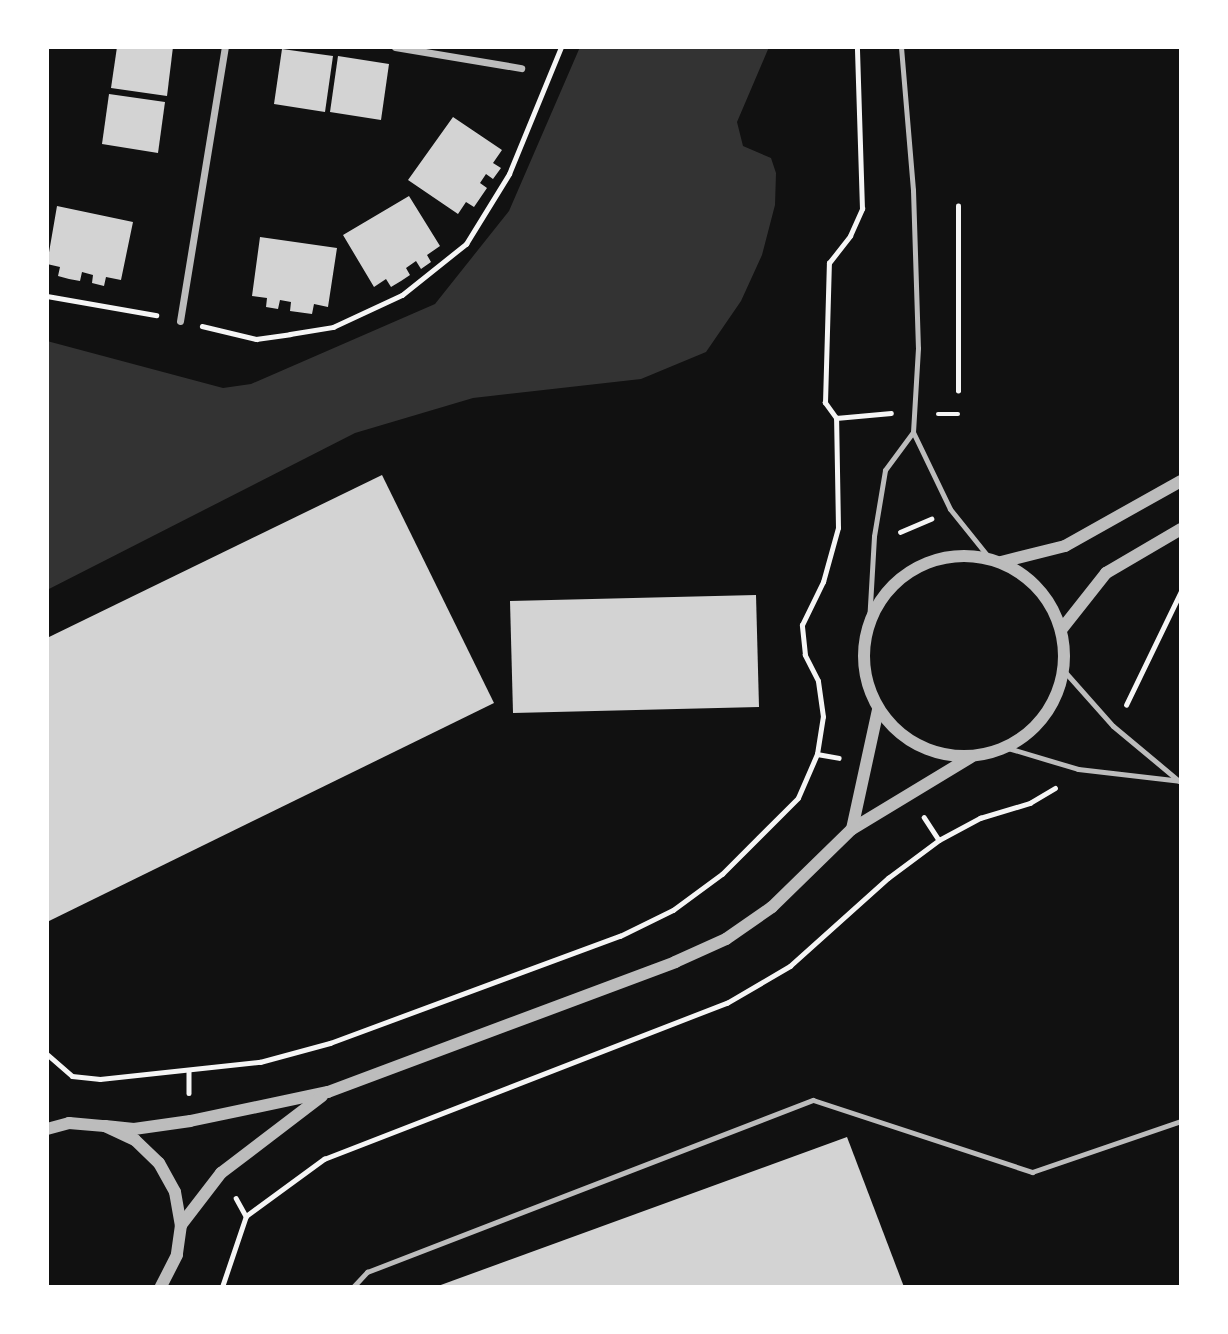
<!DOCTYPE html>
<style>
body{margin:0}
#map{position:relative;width:1228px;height:1334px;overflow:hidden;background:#111;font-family:"DejaVu Sans",sans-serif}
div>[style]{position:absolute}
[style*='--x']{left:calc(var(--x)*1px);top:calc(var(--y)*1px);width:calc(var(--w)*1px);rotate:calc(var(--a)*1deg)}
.water>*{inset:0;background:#333}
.building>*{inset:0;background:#d3d3d3}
.path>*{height:4.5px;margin:-2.25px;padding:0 2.25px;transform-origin:2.25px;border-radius:2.25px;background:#f5f5f5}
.service>*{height:5px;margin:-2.5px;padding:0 2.5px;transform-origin:2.5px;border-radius:2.5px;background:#bcbcbc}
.minor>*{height:7px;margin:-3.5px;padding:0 3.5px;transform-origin:3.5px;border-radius:3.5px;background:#bcbcbc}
.tertiary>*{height:12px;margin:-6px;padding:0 6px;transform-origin:6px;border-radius:6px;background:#bcbcbc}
.tertiary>.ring{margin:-6px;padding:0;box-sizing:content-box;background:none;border:12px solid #bcbcbc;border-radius:50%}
span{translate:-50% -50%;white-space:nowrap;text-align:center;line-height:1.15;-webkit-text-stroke:5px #fff;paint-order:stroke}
.frame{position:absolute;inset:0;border:49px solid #fff;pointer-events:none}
</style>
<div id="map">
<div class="water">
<div style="clip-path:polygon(580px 47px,769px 47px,737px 122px,743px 146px,771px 158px,776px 173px,775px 205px,762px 255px,741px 301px,706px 352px,641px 379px,473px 398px,355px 433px,47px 590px,47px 341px,223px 388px,251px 384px,435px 304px,509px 211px)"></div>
</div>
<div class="building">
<div style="clip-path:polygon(117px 47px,173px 47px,167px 96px,111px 88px)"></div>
<div style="clip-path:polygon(282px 49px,333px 56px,325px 112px,274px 104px)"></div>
<div style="clip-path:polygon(338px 56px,389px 64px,381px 120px,330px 112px)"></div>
<div style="clip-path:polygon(109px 94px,165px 102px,158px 153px,102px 144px)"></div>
<div style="clip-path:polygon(453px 117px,502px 150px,493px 163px,501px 168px,493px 179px,486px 174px,480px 183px,487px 188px,474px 207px,466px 202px,458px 214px,408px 180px)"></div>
<div style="clip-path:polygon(409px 196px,440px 246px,427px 255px,431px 262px,421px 269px,416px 261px,406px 268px,410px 275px,401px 281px,391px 287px,386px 279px,374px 287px,343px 235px)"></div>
<div style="clip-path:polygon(57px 206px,133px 222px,121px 280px,106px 277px,104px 286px,92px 283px,93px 275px,82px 272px,80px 281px,69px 279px,58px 276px,60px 267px,47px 264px)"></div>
<div style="clip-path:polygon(260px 237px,337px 248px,328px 307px,314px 304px,312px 314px,290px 311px,291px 302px,280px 300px,278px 309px,266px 307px,267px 298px,252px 296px)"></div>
<div style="clip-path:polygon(382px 475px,494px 703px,47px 922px,47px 638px)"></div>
<div style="clip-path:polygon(756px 595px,759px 707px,513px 713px,510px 601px)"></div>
<div style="clip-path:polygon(847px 1137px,904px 1287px,438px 1287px,438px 1286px)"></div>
</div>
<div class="path">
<div style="--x:47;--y:296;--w:111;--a:9.9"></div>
<div style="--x:202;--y:326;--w:56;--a:13.5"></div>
<div style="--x:256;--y:339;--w:34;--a:-8"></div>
<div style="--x:290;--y:334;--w:44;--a:-9.2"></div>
<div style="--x:333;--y:327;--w:76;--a:-24.9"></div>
<div style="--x:402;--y:295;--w:82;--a:-38.6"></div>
<div style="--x:466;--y:244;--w:82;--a:-58.4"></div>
<div style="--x:509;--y:174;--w:137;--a:-67.7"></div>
<div style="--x:958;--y:391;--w:185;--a:-90"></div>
<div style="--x:938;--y:414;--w:20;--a:0"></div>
<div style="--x:836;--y:418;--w:55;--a:-5.2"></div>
<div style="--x:900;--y:532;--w:34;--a:-23"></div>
<div style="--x:1126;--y:705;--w:127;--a:-64.2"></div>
<div style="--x:817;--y:754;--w:22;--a:10"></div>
<div style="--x:924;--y:817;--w:27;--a:57"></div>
<div style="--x:47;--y:1054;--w:33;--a:41"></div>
<div style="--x:72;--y:1076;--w:28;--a:6"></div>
<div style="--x:100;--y:1079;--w:161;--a:-6.1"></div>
<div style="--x:260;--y:1062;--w:73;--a:-15.2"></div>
<div style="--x:330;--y:1043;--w:309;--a:-20.3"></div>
<div style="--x:620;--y:936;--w:59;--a:-26.1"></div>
<div style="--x:673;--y:910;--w:61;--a:-36.3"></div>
<div style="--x:722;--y:874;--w:107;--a:-45"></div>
<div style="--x:798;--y:798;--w:48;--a:-66.6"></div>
<div style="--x:817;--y:754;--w:37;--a:-81"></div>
<div style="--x:823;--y:717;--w:36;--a:-98"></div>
<div style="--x:818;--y:681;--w:29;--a:-117"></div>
<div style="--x:805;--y:655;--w:30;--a:-96"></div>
<div style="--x:802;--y:625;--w:48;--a:-64"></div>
<div style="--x:823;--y:582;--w:56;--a:-74.5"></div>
<div style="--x:838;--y:528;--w:110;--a:-91"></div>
<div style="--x:836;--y:418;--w:19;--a:-126"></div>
<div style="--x:825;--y:403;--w:140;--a:-88.4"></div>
<div style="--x:829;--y:263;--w:34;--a:-52"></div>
<div style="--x:850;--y:236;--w:30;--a:-66"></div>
<div style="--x:862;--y:209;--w:162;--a:-91.8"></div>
<div style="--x:189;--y:1070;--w:23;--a:90"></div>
<div style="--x:236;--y:1198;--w:21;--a:61"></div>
<div style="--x:222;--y:1287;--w:75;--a:-71.3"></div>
<div style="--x:246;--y:1216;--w:97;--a:-36.2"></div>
<div style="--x:324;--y:1159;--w:432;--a:-21.2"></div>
<div style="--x:727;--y:1003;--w:73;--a:-30.4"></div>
<div style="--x:790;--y:966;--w:132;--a:-41.9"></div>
<div style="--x:888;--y:878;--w:64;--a:-36.7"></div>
<div style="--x:939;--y:840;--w:47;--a:-28.2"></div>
<div style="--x:980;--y:818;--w:52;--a:-16.7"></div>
<div style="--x:1030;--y:803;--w:29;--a:-31"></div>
</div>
<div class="service">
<div style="--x:901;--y:47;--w:144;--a:85.2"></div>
<div style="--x:913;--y:190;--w:158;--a:88.2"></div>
<div style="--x:918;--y:348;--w:84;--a:93.4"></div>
<div style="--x:913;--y:432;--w:85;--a:64.3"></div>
<div style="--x:950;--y:509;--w:59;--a:51.2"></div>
<div style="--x:869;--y:623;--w:87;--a:-86.7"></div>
<div style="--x:874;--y:536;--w:67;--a:-80.5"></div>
<div style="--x:885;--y:470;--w:47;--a:-53.6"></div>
<div style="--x:1065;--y:672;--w:72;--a:48.4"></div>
<div style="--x:1113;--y:726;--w:86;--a:39.8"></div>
<div style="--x:1008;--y:748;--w:73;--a:16.7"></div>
<div style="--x:1078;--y:769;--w:104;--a:6.6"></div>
<div style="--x:353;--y:1287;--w:21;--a:-47"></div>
<div style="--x:367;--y:1272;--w:478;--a:-21.1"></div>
<div style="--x:813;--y:1100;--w:231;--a:18.2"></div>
<div style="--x:1032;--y:1172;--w:157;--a:-18.9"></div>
</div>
<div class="minor">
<div style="--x:395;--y:47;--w:128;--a:9.5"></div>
<div style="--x:180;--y:321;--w:278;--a:-80.7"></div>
</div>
<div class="tertiary">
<div class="ring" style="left:864px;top:556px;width:188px;height:188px"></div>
<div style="--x:1001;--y:562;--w:66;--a:-14"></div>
<div style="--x:1065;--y:546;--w:133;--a:-29.3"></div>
<div style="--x:1061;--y:630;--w:73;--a:-51.7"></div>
<div style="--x:1106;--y:573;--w:87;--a:-30.4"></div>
<div style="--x:852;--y:829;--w:139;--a:-31.2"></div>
<div style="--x:105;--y:1126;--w:29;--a:6"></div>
<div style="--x:134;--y:1129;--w:57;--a:-8.1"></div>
<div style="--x:190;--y:1121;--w:141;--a:-11.9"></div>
<div style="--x:328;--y:1092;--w:371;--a:-20.5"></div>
<div style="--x:675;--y:962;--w:56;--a:-24.3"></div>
<div style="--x:726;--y:939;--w:56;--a:-34.8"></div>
<div style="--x:772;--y:907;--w:112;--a:-44.3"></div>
<div style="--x:852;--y:829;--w:122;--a:-77.7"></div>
<div style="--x:47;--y:1129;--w:23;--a:-15"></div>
<div style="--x:69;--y:1123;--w:36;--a:5"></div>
<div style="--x:105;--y:1126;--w:33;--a:25"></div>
<div style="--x:135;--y:1140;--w:33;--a:44"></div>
<div style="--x:159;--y:1163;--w:33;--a:61"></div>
<div style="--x:175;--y:1192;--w:34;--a:80"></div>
<div style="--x:181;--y:1225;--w:30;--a:98"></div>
<div style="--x:177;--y:1255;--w:36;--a:117"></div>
<div style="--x:181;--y:1225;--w:66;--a:-52.4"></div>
<div style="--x:221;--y:1173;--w:127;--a:-37.3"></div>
</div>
<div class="frame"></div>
</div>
